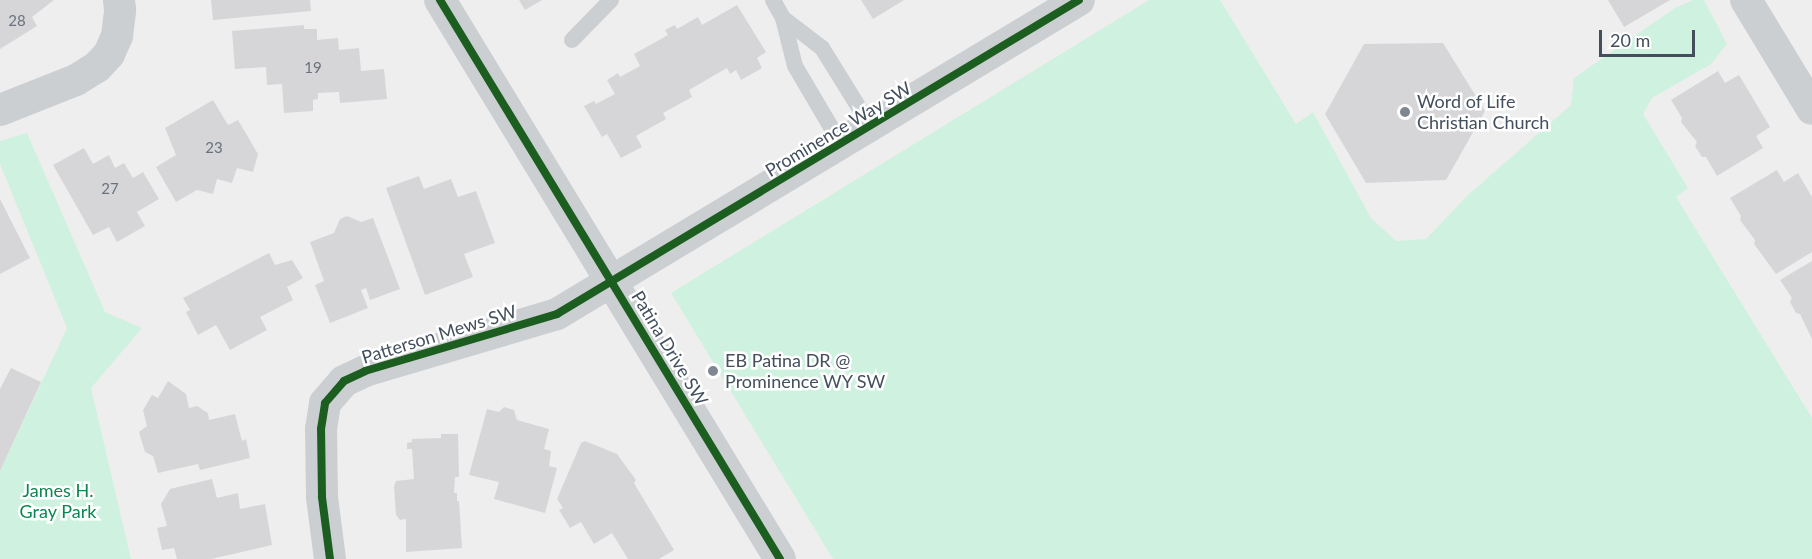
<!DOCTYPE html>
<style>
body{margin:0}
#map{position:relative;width:1812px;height:559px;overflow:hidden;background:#efeeee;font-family:Lato,sans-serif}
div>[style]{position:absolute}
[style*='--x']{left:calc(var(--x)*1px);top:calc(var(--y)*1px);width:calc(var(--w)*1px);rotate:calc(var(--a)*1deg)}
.green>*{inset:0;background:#cff1df}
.building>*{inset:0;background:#d6d6d9}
.lane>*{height:16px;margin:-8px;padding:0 8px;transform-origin:8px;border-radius:8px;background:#cccfd2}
.street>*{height:32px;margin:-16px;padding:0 16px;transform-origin:16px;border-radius:16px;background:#cccfd2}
.cycleway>*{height:8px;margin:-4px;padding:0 4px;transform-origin:4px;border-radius:4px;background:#1b5e20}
.dots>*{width:16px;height:16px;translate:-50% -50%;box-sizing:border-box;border:3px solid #fff;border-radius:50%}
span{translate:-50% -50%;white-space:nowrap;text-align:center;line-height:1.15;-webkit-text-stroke:5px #fff;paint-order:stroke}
.number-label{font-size:15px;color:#69727d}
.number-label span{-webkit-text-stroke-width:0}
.poi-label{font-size:18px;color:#434f5d}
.left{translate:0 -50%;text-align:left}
.street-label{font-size:18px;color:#434f5d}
.park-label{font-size:18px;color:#0c8652}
.scale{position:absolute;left:1599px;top:30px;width:96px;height:27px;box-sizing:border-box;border:3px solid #434f5d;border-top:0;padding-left:8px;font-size:18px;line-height:21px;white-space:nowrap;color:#434f5d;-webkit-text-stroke:4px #fff;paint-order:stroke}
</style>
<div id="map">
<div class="green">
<div style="clip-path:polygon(1149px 0,1220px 0,1296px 124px,1313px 112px,1371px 218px,1396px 241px,1426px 239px,1468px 195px,1571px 105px,1574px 78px,1675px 8px,1693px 0,1704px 0,1727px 44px,1711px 64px,1652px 98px,1643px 114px,1688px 188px,1676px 197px,1812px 418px,1812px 559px,833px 559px,671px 293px)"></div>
<div style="clip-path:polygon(27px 133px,105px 312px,142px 328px,91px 388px,131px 559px,0 559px,0 471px,67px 328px,0 164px,0 141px)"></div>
</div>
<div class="building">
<div style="clip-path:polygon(0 0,54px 0,32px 17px,37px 26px,0 49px)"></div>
<div style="clip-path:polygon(211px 0,310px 0,311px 11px,213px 20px)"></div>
<div style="clip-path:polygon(519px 0,542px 0,525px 10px)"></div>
<div style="clip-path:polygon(861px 0,904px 0,873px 19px)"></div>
<div style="clip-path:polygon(1608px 0,1670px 0,1624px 27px)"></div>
<div style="clip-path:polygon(737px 5px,766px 52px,757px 58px,762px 68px,741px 80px,736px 70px,730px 74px,727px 68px,689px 90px,692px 97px,663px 113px,666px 119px,636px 136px,642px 147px,621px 158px,607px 134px,602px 137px,584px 106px,594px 101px,596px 104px,615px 94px,607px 80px,618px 73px,620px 77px,640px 66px,634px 54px,668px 35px,665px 30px,675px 25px,677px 29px,698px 17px,702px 25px)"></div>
<div style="clip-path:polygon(304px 25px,304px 29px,317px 29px,317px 40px,338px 38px,339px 50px,359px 48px,361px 71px,384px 69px,387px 99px,340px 103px,339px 92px,318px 93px,318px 99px,313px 100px,313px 111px,284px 113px,282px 84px,267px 85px,266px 67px,235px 69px,232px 31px)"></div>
<div style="clip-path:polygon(1443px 43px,1485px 111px,1446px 180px,1366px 183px,1325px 114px,1364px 44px)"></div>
<div style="clip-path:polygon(1718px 71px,1725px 83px,1739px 75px,1770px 127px,1756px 136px,1763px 148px,1717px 176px,1706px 157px,1702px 157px,1695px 146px,1697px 142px,1681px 122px,1682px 118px,1671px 100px)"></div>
<div style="clip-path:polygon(213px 100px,228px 125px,238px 120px,258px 154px,253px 172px,237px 168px,232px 183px,217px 179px,213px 194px,197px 190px,176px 202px,156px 167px,176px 155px,165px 128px)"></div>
<div style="clip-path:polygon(84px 148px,93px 164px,109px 155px,115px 168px,124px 163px,133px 178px,143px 172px,159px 199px,137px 212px,145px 226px,117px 242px,109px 227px,93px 235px,53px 165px)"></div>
<div style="clip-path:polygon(1777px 170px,1784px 182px,1798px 173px,1812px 197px,1812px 252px,1776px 274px,1754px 244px,1755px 240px,1740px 220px,1741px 216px,1730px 198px)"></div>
<div style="clip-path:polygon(419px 176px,424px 189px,451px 179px,458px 197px,476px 191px,495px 243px,464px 254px,473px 277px,425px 295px,386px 188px)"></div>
<div style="clip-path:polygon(0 199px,30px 258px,0 274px)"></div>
<div style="clip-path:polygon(347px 216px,361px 222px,373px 218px,400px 289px,370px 300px,366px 288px,361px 290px,368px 308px,330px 323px,315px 285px,324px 281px,310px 242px,334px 233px,340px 219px)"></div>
<div style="clip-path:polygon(269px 253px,275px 265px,292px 260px,303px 278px,287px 287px,293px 300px,260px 317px,267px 330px,230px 350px,216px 325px,198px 335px,186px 312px,190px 310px,183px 298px)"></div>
<div style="clip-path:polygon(1812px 261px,1812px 339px,1800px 314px,1796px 313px,1790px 302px,1792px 298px,1780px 280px)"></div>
<div style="clip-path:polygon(11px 368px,41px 382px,0 471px,0 389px)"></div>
<div style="clip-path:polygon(168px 381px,186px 394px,189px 408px,197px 406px,208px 413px,209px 420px,235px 414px,242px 441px,246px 439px,250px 458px,200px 470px,198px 464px,158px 473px,153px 456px,145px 452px,139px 432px,147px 426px,143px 410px,152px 395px,158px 398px)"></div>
<div style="clip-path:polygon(504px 407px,514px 410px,517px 420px,549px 429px,544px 449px,551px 451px,549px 466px,557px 468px,545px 513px,494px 499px,499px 482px,469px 475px,487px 409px,499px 412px)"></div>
<div style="clip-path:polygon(441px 434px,458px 434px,459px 477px,455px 477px,454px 493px,457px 493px,457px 501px,459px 501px,462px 548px,406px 552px,406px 519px,400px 520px,396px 515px,394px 486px,396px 481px,414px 479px,412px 449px,407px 449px,407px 443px,412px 442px,412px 439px,441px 438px)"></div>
<div style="clip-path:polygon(585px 441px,617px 454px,636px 480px,634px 483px,674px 550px,659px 559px,628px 559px,612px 533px,594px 544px,581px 522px,570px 528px,559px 510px,563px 508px,557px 499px,581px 443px)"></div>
<div style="clip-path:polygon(212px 479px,217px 498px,238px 493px,240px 509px,265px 504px,272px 545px,211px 559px,177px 559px,174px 548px,162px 550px,157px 528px,167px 526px,161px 504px,170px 489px)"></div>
</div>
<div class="lane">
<div style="--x:773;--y:0;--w:21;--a:61"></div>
<div style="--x:783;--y:18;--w:49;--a:76"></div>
<div style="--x:795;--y:66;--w:91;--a:59.5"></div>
<div style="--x:783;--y:18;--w:49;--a:37.6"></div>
<div style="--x:822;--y:48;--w:93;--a:58.2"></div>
<div style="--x:572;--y:40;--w:56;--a:-45.7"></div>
</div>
<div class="street">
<div style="--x:440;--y:0;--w:654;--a:58.69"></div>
<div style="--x:1746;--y:0;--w:127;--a:58.8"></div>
<div style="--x:0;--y:110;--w:82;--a:-21.5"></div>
<div style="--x:76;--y:80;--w:25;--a:-32"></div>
<div style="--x:97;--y:67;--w:18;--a:-47"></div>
<div style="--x:109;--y:54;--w:20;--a:-66"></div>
<div style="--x:117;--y:36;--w:26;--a:-83"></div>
<div style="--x:120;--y:10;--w:10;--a:-96"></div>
<div style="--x:330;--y:559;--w:63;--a:-97.4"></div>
<div style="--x:322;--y:497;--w:68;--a:-90.8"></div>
<div style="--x:321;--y:429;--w:26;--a:-81"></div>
<div style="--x:325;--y:403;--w:29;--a:-49"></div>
<div style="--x:344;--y:381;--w:23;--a:-25"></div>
<div style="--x:365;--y:371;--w:200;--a:-16.5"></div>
<div style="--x:557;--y:314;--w:609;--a:-31.03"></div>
</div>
<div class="cycleway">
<div style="--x:440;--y:0;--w:654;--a:58.69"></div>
<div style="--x:330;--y:559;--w:63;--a:-97.4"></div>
<div style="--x:322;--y:497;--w:68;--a:-90.8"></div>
<div style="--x:321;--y:429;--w:26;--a:-81"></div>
<div style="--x:325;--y:403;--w:29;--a:-49"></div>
<div style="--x:344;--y:381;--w:23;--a:-25"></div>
<div style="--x:365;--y:371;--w:200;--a:-16.5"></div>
<div style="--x:557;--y:314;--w:609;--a:-31.03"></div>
</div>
<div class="dots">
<div style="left:1405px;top:112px;background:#7f8790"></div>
<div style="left:713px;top:371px;background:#7f8790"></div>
</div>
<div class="number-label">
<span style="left:17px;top:21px">28</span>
<span style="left:313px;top:68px">19</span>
<span style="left:214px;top:148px">23</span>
<span style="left:110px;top:189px">27</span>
</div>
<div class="poi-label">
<span class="left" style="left:1417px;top:112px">Word of Life<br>Christian Church</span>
<span class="left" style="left:725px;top:371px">EB Patina DR @<br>Prominence WY SW</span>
</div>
<div class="street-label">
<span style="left:838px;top:129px;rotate:-31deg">Prominence Way SW</span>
<span style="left:439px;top:334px;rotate:-17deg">Patterson Mews SW</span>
<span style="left:670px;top:348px;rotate:59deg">Patina Drive SW</span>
</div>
<div class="park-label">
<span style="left:58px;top:501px">James H.<br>Gray Park</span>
</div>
<div class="scale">20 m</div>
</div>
